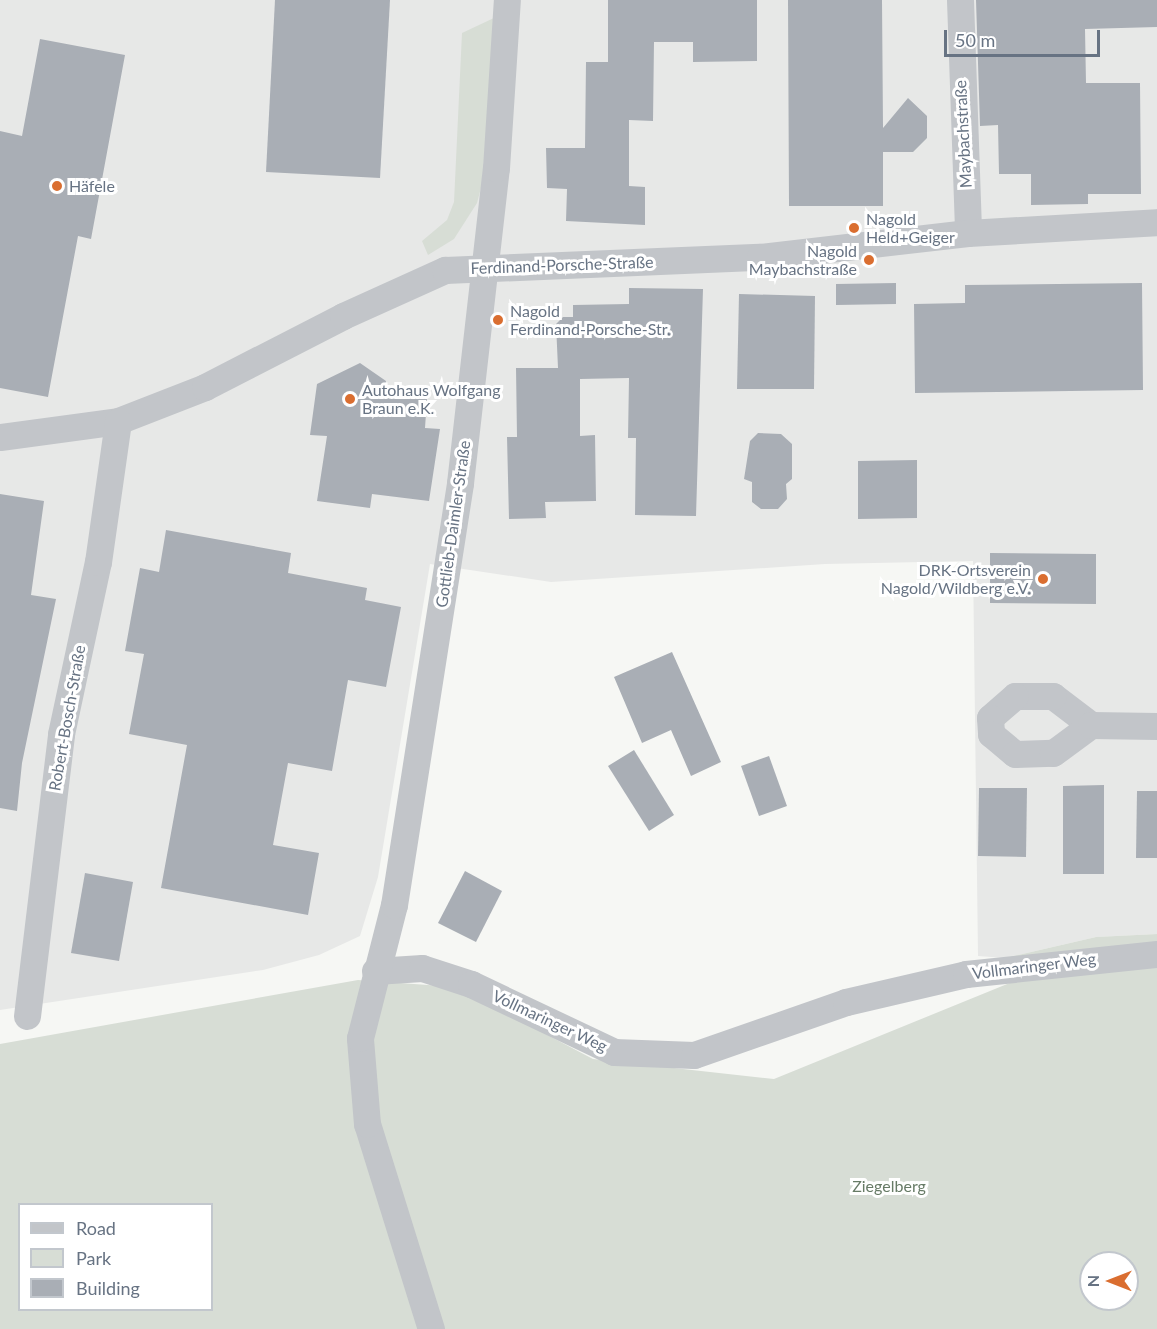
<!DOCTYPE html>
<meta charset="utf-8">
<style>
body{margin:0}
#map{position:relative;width:1157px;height:1329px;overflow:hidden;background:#f6f7f4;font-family:Lato,sans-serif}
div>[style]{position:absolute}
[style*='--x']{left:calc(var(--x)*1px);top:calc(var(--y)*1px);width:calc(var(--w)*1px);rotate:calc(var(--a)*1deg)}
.built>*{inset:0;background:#e7e8e7}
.green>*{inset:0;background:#d7ddd5}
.building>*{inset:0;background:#a9aeb5}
.minor>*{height:27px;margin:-13.5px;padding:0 13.5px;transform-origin:13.5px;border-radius:13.5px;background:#c2c5c9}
.dots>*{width:16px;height:16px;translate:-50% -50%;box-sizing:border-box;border:3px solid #fff;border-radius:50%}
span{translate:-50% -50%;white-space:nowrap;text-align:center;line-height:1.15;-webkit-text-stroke:6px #fff;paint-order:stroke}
.street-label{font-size:16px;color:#677383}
.poi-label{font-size:16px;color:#677383}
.left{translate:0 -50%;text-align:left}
.right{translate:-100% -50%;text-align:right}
.park-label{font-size:16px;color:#677b66}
.legend{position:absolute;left:18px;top:1203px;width:195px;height:108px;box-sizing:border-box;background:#fff;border:2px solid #c2c7cd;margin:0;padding:8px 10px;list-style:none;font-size:18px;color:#677383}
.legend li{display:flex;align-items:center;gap:12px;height:30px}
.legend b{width:30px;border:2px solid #c2c7cd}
.north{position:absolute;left:1079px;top:1251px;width:60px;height:60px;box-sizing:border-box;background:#fff;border:2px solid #c2c7cd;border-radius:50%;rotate:270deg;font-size:16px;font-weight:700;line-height:24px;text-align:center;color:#677383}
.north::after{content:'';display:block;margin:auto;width:21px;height:27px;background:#da6e30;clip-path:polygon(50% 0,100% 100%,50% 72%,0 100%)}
.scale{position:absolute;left:944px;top:30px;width:156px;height:27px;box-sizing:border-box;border:3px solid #677383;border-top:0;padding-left:8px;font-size:18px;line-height:21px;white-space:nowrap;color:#677383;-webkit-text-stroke:4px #fff;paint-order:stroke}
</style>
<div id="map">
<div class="built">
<div style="clip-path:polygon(0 0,1157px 0,1157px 934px,1096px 937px,1005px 958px,978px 956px,973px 561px,825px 564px,551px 582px,430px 564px,378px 877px,360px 936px,319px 955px,263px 970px,0 1010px)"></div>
</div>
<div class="green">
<div style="clip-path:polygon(496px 17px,482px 184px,477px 203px,454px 239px,428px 255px,422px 241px,447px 220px,454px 202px,462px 33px)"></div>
<div style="clip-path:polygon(evenodd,1157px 934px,1157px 1329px,0 1329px,0 1044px,358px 980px,456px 987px,593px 1059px,774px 1079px,1017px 980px,1005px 958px,1096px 937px,1157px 934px,20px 1204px,212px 1204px,212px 1310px,20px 1310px,20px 1204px,1157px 934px,1091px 1263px,1127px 1263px,1127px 1299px,1091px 1299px,1091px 1263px)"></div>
</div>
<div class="building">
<div style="clip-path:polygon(275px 0,390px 0,380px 178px,266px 172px)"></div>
<div style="clip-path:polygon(608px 0,757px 0,757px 61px,693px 62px,693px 42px,654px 42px,653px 121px,629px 120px,629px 186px,645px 187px,645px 225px,566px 221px,567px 189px,547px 188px,546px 148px,585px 148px,586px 62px,608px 62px)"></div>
<div style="clip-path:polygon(788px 0,882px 0,883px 128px,908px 98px,927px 116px,927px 138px,913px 152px,883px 152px,883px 206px,789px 206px)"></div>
<div style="clip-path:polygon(976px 0,1157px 0,1157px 27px,1085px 29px,1086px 83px,1140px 83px,1141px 194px,1088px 194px,1088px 204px,1031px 205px,1031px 174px,999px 174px,998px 125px,980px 126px)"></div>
<div style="clip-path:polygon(40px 39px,125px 55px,91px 239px,78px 236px,48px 397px,0 388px,0 131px,22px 136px)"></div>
<div style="clip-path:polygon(896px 283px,896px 304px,836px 305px,836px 284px)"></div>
<div style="clip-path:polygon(1142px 283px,1143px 390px,915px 393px,914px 304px,965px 303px,965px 285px)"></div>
<div style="clip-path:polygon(629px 288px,703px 289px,696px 516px,635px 515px,636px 438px,628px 438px,629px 378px,580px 379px,580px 436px,595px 435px,596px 501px,545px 502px,546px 518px,509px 519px,507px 437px,517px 437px,516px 368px,558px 368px,556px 324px,563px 317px,573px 317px,573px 305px,629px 304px)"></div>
<div style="clip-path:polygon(739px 294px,815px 296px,814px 389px,737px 389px)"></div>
<div style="clip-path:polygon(360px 363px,386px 381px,384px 397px,427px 399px,425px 428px,440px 429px,429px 501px,372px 494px,370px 508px,317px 501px,327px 436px,310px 435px,317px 384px)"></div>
<div style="clip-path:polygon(758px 433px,781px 434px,792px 444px,792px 479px,786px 484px,787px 499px,778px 509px,761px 509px,752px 502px,752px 482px,744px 479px,750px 441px)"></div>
<div style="clip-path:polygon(917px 460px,917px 518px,858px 519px,858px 461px)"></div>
<div style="clip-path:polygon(0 494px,44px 501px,31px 595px,56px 599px,22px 763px,17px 811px,0 808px)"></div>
<div style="clip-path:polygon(166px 530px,291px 553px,288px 573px,367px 588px,365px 600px,401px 607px,386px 687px,348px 680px,332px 771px,288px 763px,273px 845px,319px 853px,308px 915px,161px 888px,187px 745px,129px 734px,144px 654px,125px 651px,140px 568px,159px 572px)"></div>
<div style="clip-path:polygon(990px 553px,1096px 554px,1096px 604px,990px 603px)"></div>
<div style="clip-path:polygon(672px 652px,721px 762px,691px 776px,671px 730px,642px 743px,614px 677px)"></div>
<div style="clip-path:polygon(634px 750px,674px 815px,649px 831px,608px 766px)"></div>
<div style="clip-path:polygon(769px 756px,787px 806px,759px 816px,741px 766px)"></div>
<div style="clip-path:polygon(1104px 785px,1104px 874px,1063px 874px,1063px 786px)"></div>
<div style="clip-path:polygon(979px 788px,1027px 788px,1026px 857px,978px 856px)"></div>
<div style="clip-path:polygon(1137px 791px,1157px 791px,1157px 858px,1136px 858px)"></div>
<div style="clip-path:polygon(465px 871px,502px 891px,476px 942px,438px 923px)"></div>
<div style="clip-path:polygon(85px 873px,133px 882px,119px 961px,71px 953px)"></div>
</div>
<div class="minor">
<div style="--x:960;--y:0;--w:233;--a:88"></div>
<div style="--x:0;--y:437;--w:119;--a:-7.7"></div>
<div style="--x:118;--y:421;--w:93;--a:-21.3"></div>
<div style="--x:205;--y:387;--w:155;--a:-27.2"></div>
<div style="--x:343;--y:316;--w:112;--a:-24.3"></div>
<div style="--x:445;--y:270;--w:315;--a:-2.4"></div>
<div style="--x:760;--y:257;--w:209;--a:-6.6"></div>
<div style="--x:968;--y:233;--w:189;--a:-3.3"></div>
<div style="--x:1091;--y:725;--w:48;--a:-142.7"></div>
<div style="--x:1053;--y:696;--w:38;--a:180"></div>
<div style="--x:1015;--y:696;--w:33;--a:139"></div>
<div style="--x:990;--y:718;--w:16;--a:86"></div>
<div style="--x:991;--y:734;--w:31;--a:40"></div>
<div style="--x:1015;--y:754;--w:38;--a:-2"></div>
<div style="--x:1053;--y:753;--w:47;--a:-36.4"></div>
<div style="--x:1091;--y:725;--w:66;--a:0.9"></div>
<div style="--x:375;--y:971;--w:47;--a:-3.7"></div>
<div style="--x:422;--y:968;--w:52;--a:18.1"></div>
<div style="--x:471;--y:984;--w:158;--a:25.4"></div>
<div style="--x:614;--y:1052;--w:80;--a:2.1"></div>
<div style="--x:694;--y:1055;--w:161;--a:-19.2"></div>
<div style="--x:846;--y:1002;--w:123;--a:-13.1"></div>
<div style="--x:966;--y:974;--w:192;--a:-6"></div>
<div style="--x:27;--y:1016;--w:284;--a:-83.1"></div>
<div style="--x:61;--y:734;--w:176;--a:-77.9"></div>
<div style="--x:98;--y:562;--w:142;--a:-81.9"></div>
<div style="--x:431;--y:1329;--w:215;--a:-107.3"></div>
<div style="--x:367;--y:1124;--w:86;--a:-94.7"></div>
<div style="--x:360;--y:1038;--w:137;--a:-75.7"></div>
<div style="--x:394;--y:905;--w:427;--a:-81.1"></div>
<div style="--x:460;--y:483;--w:317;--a:-83.5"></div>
<div style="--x:496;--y:168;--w:168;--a:-86.3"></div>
</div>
<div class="dots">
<div style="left:57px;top:186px;background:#da6e30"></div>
<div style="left:854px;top:228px;background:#da6e30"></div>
<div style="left:869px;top:260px;background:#da6e30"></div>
<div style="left:498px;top:320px;background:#da6e30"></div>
<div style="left:350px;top:399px;background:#da6e30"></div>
<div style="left:1043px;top:579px;background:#da6e30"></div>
</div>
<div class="street-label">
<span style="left:963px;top:134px;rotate:-93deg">Maybachstraße</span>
<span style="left:562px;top:265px;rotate:-2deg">Ferdinand-Porsche-Straße</span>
<span style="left:453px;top:524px;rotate:-82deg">Gottlieb-Daimler-Straße</span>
<span style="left:67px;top:718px;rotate:-80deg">Robert-Bosch-Straße</span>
<span style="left:1034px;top:966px;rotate:-7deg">Vollmaringer Weg</span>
<span style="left:550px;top:1021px;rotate:25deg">Vollmaringer Weg</span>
</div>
<div class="poi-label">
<span class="left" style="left:69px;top:186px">Häfele</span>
<span class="left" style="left:866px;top:228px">Nagold<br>Held+Geiger</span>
<span class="right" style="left:857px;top:260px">Nagold<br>Maybachstraße</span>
<span class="left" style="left:510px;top:320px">Nagold<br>Ferdinand-Porsche-Str.</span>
<span class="left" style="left:362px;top:399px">Autohaus Wolfgang<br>Braun e.K.</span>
<span class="right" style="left:1031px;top:579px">DRK-Ortsverein<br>Nagold/Wildberg e.V.</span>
</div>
<div class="park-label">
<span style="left:889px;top:1186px">Ziegelberg</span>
</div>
<ul class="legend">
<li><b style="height:8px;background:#c2c5c9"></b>Road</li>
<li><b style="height:16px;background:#d7ddd5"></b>Park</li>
<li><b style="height:16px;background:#a9aeb5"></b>Building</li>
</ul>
<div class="north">N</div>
<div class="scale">50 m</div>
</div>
